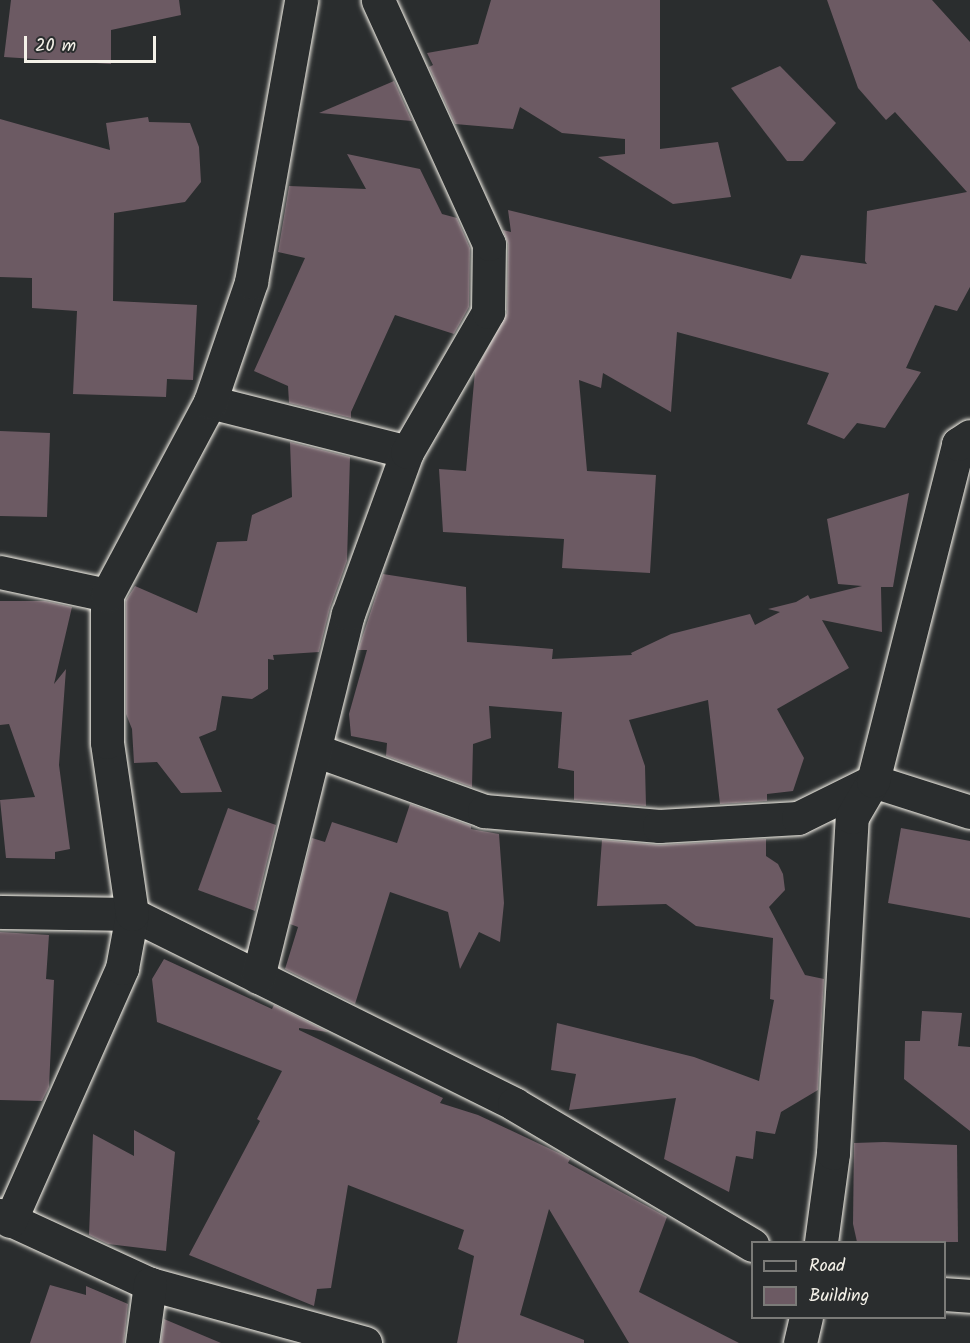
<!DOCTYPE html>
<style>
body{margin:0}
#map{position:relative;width:970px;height:1343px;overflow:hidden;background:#2a2d2e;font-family:Kalam,sans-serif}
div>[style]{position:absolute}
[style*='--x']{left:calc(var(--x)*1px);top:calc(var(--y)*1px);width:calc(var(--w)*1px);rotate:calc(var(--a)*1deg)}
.building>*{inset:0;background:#6c5a63}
.roads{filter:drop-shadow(0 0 2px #f4f1e8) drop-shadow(0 0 2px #f4f1e8)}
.minor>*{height:33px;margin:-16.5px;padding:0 16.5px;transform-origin:16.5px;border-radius:16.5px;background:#2a2d2e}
span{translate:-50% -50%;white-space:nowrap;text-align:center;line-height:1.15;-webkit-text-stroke:4.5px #2a2d2e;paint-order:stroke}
.legend{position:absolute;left:751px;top:1241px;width:195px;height:78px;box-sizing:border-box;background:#2a2d2e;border:2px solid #7b7b78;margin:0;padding:8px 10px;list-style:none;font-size:18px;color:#f4f1e8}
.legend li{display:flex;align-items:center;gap:12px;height:30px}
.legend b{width:30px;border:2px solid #7b7b78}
.scale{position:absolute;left:24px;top:36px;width:132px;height:27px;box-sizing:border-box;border:3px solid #f4f1e8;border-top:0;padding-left:8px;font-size:18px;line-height:21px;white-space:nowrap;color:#f4f1e8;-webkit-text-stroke:4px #2a2d2e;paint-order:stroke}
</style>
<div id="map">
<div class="building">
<div style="clip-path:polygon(11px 0,179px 0,181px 15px,111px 30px,111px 64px,4px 57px)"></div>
<div style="clip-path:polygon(491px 0,660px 0,660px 149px,718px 142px,731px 197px,673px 204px,598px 157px,625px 154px,625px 139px,562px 133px,520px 107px,513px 129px,455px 124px,429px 67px,433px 65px,427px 53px,478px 44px)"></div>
<div style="clip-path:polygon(827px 0,932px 0,970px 42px,970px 287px,957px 311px,935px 305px,906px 368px,921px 372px,885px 428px,857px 423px,844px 439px,807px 424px,829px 373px,677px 332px,671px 412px,603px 373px,601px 388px,579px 380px,587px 471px,656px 475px,650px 573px,562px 568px,564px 539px,443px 532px,439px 469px,466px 471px,475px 371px,507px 313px,508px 244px,503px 230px,511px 232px,508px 210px,791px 279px,801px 255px,867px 264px,865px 261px,867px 211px,967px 192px,895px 112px,886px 120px,858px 88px)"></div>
<div style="clip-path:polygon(780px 66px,836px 123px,803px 161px,787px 161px,731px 88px)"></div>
<div style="clip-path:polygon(394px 81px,412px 121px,319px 113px)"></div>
<div style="clip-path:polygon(148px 117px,149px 122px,190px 123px,199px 147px,201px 182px,185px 202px,114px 213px,113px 301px,197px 305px,193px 380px,167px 379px,166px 397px,73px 394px,77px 311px,32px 308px,32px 278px,0 277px,0 119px,110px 150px,106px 123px)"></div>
<div style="clip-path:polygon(347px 154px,420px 169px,442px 214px,457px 218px,470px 248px,469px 307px,454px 334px,395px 315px,351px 412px,351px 418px,289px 403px,288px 386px,254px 371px,305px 258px,278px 252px,289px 186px,366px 189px)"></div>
<div style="clip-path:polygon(0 431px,50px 433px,47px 517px,0 516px)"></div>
<div style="clip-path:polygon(290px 442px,350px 457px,347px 561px,330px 608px,319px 652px,273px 655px,274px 660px,268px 659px,268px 689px,252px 699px,222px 696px,216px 730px,199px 737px,222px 792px,181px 793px,157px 762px,134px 763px,132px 729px,126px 714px,126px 600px,135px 586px,197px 613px,217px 542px,247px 541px,252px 515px,292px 497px)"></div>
<div style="clip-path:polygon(909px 493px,893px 587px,881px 587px,882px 632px,822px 620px,849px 668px,777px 709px,804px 758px,793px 791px,767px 794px,767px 801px,720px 804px,708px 700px,629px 720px,645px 766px,646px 806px,574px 800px,574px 771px,558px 768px,562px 712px,489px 706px,491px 738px,473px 744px,472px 787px,386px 756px,387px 743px,351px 736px,349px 714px,367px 650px,358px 650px,383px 574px,466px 587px,467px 642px,553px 649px,552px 659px,632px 655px,631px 653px,671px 634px,750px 614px,755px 625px,780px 612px,768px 609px,796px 602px,808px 595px,810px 599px,862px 586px,838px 584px,827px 519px)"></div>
<div style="clip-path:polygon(0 601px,45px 601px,72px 607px,54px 684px,66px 669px,59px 765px,70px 849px,55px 852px,55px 859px,6px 858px,0 800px,35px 797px,9px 724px,0 725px)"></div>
<div style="clip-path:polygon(410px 804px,471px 826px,471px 829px,499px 834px,504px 903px,500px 942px,479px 932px,460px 969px,448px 912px,390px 892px,355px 1004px,285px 969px,298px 927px,290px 924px,312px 838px,325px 842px,332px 822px,397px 843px)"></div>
<div style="clip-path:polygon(228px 808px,276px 825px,255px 911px,198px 890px)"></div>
<div style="clip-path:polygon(901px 828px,970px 841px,970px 918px,888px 903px)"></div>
<div style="clip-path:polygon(766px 839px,766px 856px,778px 864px,783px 874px,785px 890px,769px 907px,805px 975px,824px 979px,818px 1090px,781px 1112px,775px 1134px,756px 1131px,753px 1159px,736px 1156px,729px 1192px,664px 1159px,676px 1098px,569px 1110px,576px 1074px,551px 1070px,557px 1023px,694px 1057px,759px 1081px,774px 1000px,770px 999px,773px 938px,696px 926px,666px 904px,597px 906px,602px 840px,660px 845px)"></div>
<div style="clip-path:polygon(0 932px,49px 935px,46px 979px,54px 980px,49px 1087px,42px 1101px,0 1100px)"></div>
<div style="clip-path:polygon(164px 959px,272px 1009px,274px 1005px,328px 1032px,299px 1028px,299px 1030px,443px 1098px,440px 1103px,478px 1115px,563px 1155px,570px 1159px,568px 1163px,667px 1217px,639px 1292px,739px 1343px,629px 1343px,549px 1209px,520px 1315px,584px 1340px,584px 1343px,457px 1343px,474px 1256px,458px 1249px,464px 1230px,348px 1185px,331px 1288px,317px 1289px,314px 1306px,189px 1255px,260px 1121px,257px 1119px,282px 1071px,157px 1022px,152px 979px)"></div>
<div style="clip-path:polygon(922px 1011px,962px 1013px,958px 1046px,970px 1047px,970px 1131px,904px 1079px,905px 1041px,920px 1041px)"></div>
<div style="clip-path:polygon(134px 1130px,175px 1152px,166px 1251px,108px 1244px,89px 1235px,93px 1134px,134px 1156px)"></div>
<div style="clip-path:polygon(884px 1142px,957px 1145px,958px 1242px,857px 1242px,853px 1224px,854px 1143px)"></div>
<div style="clip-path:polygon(50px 1285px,86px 1295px,86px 1286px,128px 1304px,124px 1343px,30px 1343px)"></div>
<div style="clip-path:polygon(164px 1319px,221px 1343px,161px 1343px)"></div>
</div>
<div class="roads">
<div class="minor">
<div style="--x:210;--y:402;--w:203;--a:14.2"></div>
<div style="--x:0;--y:572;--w:109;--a:12.1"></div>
<div style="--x:315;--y:750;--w:180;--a:19.8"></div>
<div style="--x:484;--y:811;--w:176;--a:4.9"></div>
<div style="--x:659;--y:826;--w:139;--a:-3.3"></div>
<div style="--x:798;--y:818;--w:84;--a:-26.3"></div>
<div style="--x:873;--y:781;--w:102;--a:17.7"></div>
<div style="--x:0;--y:912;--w:132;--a:0.9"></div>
<div style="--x:132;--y:914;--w:427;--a:26.4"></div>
<div style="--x:514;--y:1104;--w:277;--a:30.6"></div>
<div style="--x:258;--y:977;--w:374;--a:-76.1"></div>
<div style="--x:348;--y:614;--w:172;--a:-70"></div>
<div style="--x:407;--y:452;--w:162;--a:-59.9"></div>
<div style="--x:488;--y:312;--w:68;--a:-89.2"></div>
<div style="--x:489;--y:244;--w:268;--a:-114.5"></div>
<div style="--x:0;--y:1215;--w:165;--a:24.7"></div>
<div style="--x:150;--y:1284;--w:223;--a:15.3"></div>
<div style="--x:10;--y:1221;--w:277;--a:-66.1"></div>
<div style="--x:122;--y:968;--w:55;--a:-79.5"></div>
<div style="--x:132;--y:914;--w:174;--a:-98.3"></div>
<div style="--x:107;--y:742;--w:147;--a:-90"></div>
<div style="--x:107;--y:595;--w:219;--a:-61.9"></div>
<div style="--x:210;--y:402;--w:127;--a:-71.1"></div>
<div style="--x:251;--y:282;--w:286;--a:-79.9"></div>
<div style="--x:821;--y:1242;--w:90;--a:-82.3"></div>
<div style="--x:833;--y:1153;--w:337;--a:-86.8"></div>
<div style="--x:852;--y:817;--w:42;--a:-59.7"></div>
<div style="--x:873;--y:781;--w:348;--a:-75.8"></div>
<div style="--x:958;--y:444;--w:14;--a:-34"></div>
<div style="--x:944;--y:1294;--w:26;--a:4"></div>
<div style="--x:142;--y:1343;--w:60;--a:-82.3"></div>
<div style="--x:800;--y:1343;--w:26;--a:-77"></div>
</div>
</div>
<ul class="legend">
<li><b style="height:8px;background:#2a2d2e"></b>Road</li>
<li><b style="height:16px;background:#6c5a63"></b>Building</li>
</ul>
<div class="scale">20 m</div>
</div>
